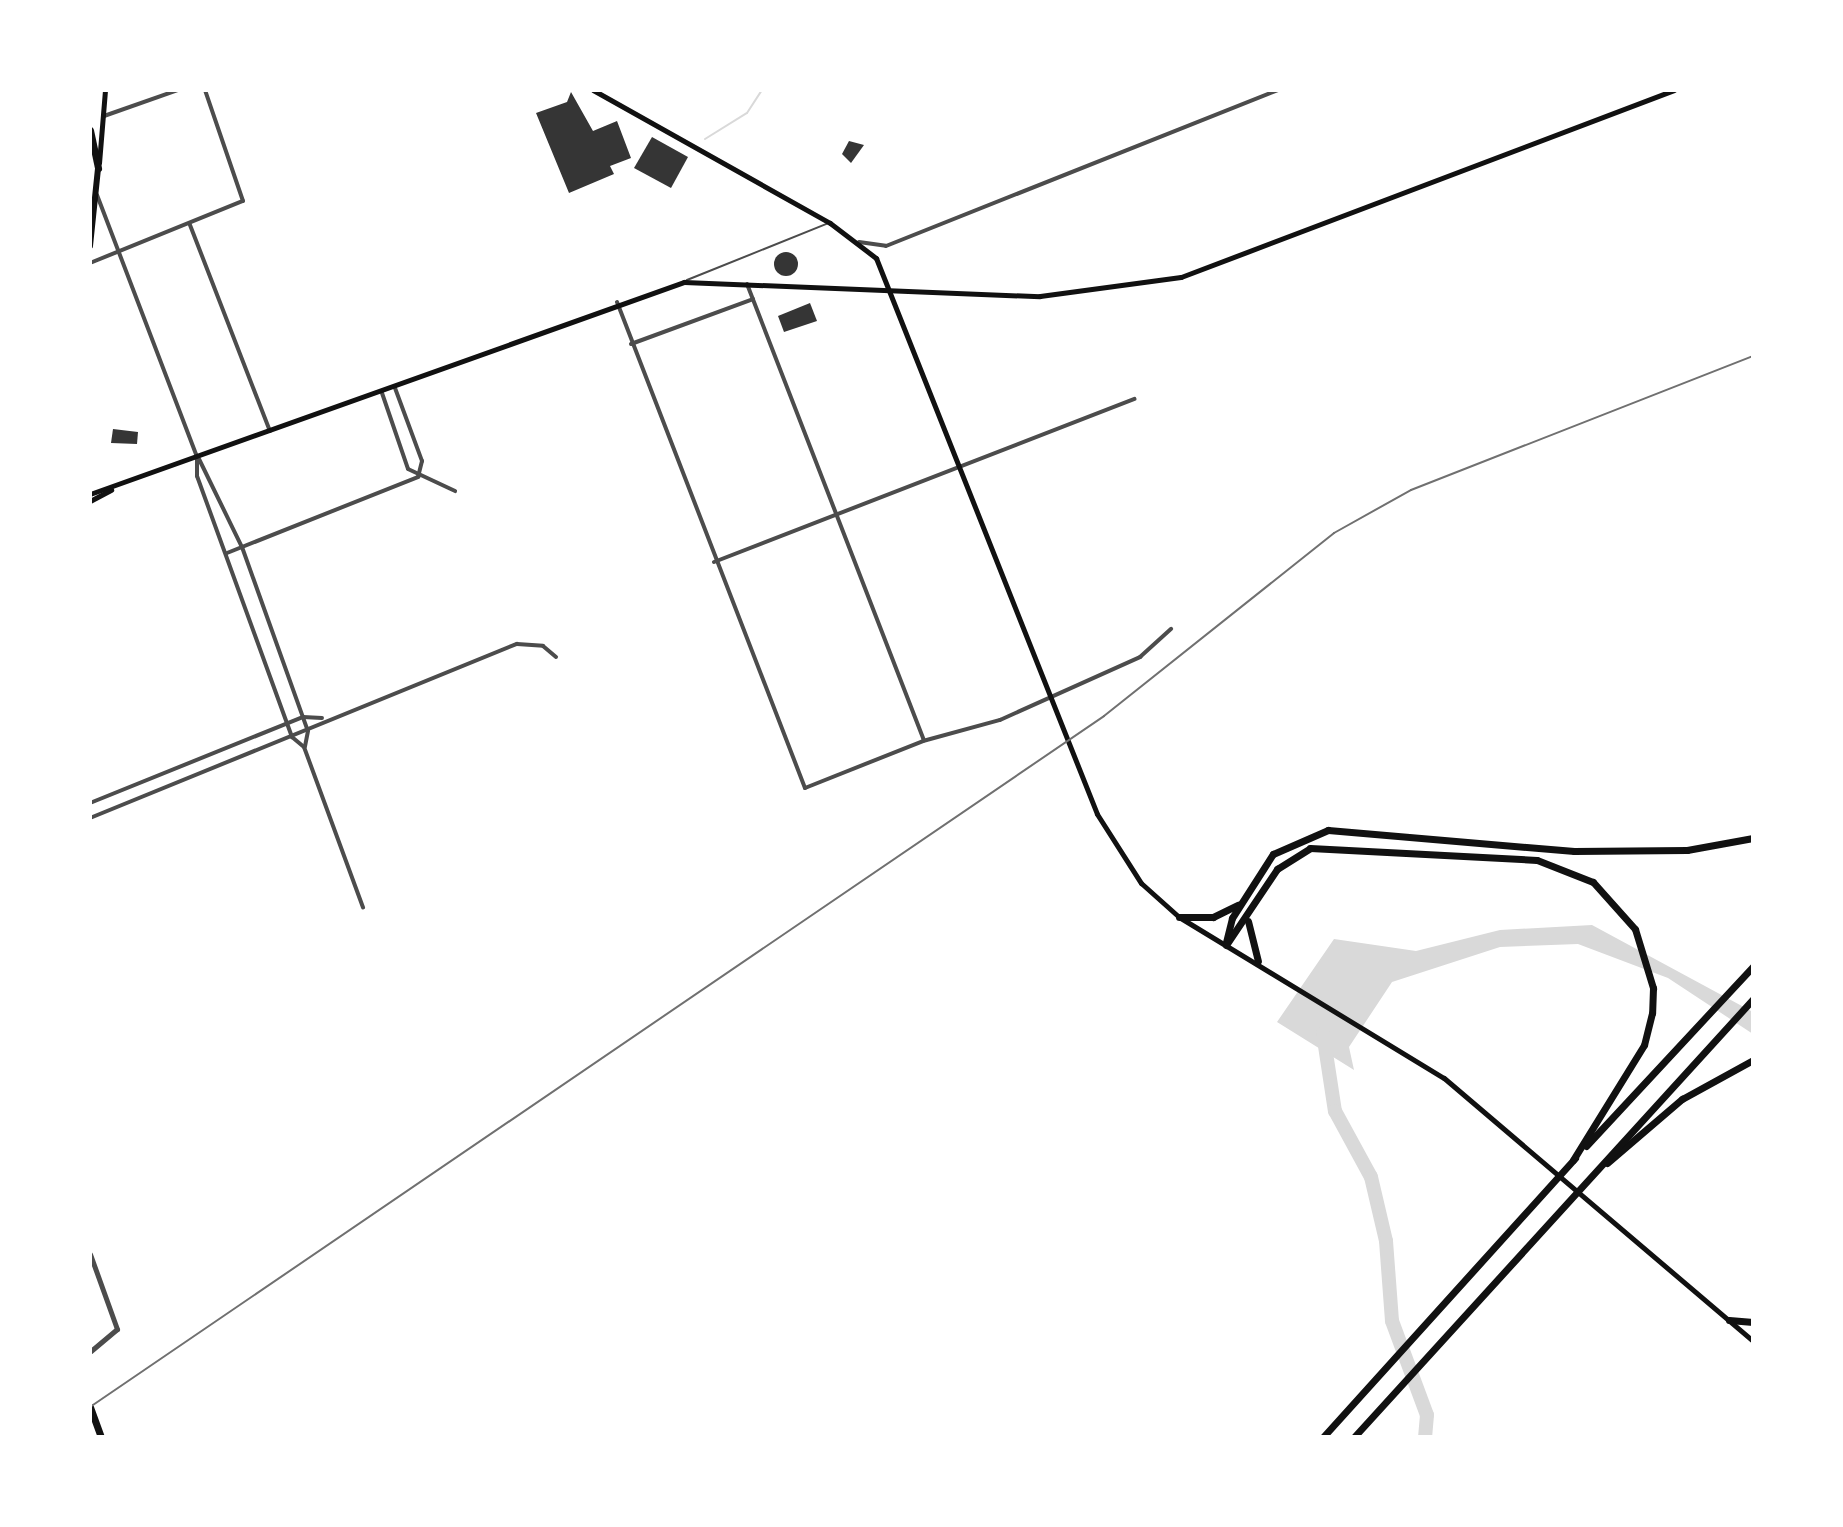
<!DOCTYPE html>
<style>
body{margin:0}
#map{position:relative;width:1843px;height:1527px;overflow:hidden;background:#fff;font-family:Raleway,sans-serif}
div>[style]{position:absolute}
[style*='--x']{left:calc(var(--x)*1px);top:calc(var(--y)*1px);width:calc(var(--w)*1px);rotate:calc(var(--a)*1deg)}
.water>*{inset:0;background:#d9d9d9}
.stream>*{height:2px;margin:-1px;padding:0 1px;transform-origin:1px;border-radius:1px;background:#d9d9d9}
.river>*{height:14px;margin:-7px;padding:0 7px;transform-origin:7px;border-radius:7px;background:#d9d9d9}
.building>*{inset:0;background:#353535}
.round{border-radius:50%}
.service>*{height:2px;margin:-1px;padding:0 1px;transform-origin:1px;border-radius:1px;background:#4c4c4c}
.minor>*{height:4px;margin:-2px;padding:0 2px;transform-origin:2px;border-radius:2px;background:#4c4c4c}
.tertiary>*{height:5px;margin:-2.5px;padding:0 2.5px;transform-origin:2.5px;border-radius:2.5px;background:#4c4c4c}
.secondary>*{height:5px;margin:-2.5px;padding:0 2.5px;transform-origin:2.5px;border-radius:2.5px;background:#111}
.primary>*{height:6px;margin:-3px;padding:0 3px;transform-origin:3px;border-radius:3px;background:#111}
.motorway>*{height:7px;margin:-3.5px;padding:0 3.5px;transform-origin:3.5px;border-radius:3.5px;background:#111}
.rail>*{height:2px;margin:-1px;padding:0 1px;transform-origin:1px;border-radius:1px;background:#707070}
span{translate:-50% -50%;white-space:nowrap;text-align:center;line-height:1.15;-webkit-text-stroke:6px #fff;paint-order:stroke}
.frame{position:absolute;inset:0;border:92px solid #fff;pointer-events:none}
</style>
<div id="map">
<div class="water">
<div style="clip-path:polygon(1592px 925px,1753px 1012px,1753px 1034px,1668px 978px,1578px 944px,1500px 947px,1392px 982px,1349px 1047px,1354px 1070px,1277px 1022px,1334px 939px,1416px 951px,1500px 930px)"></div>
</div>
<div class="stream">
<div style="--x:705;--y:139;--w:49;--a:-31.8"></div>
<div style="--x:747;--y:113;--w:27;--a:-57"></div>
</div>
<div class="river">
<div style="--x:1323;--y:1033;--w:79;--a:81.3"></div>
<div style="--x:1335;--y:1111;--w:75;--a:61.4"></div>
<div style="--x:1371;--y:1177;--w:66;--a:76.8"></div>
<div style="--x:1386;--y:1241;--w:80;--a:85.7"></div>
<div style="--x:1392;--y:1321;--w:100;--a:69.6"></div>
<div style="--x:1427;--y:1415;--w:22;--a:95"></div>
</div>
<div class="building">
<div style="clip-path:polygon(571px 92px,593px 131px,617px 121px,631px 158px,610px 166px,614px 174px,569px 193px,536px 113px,567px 102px)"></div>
<div style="clip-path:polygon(652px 137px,688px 157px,671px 188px,634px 168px)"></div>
<div style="clip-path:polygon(849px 141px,864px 145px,851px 163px,842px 154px)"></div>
<div class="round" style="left:774px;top:252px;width:24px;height:24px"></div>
<div style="clip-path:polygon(810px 303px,817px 321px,784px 332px,778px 316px)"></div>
<div style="clip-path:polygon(113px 429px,138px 432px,137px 444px,111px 443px)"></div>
</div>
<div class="service">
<div style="--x:687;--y:280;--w:153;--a:-21.9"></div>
</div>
<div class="minor">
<div style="--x:104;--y:116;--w:78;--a:-19.4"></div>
<div style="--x:97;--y:195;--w:280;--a:69.1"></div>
<div style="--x:197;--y:457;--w:19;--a:90"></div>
<div style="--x:197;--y:476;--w:278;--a:70"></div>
<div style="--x:292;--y:737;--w:16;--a:40"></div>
<div style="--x:304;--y:747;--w:171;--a:69.8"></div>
<div style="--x:190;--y:225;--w:221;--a:68.8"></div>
<div style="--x:859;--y:242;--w:27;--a:8"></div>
<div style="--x:886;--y:246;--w:423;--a:-21.7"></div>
<div style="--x:90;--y:263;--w:165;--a:-22.1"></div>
<div style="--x:243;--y:201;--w:117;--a:-108.9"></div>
<div style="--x:747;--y:284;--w:489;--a:68.8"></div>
<div style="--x:617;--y:302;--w:521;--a:68.85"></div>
<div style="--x:805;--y:788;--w:127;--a:-21.7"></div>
<div style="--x:923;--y:741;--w:80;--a:-15.3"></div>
<div style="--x:1000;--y:720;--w:154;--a:-24.2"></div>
<div style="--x:1140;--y:657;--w:42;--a:-42.1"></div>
<div style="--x:631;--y:344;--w:130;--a:-20.2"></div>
<div style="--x:395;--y:388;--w:78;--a:69.7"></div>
<div style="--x:422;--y:461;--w:16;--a:104"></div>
<div style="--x:382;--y:393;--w:80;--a:71.1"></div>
<div style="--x:408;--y:469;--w:52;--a:25.1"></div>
<div style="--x:199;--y:459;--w:98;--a:64"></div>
<div style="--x:242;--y:547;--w:195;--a:70.3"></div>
<div style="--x:308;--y:731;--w:16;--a:101"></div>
<div style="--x:227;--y:553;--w:206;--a:-21.7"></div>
<div style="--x:714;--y:562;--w:451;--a:-21.2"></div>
<div style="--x:90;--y:803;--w:230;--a:-22"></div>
<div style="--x:303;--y:717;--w:19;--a:3"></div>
<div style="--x:90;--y:818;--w:461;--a:-22.2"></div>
<div style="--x:517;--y:644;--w:26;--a:4"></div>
<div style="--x:543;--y:646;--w:17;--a:40"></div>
</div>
<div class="tertiary">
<div style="--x:90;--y:1254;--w:80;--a:70.2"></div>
<div style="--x:117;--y:1329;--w:35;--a:140"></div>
</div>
<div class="secondary">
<div style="--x:593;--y:90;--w:272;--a:29.3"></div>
<div style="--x:830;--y:223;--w:58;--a:37.3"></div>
<div style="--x:876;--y:258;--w:598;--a:68.32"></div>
<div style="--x:1097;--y:814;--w:82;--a:57.5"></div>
<div style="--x:1141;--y:883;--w:51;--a:41.8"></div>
<div style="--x:1179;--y:917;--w:310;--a:31.3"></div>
<div style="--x:1444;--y:1078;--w:406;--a:40.4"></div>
<div style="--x:99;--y:163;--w:73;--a:-85.3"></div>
<div style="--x:90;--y:494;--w:631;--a:-19.64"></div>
<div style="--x:684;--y:282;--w:356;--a:2.3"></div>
<div style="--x:1040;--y:296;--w:142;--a:-7.7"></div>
<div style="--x:1181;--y:277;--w:527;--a:-20.77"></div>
<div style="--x:90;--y:501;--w:24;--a:-28"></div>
</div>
<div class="primary">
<div style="--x:90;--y:246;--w:78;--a:-84.1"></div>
</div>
<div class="motorway">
<div style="--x:90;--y:130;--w:39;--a:78"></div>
<div style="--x:1179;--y:917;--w:34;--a:0"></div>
<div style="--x:1213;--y:917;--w:28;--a:-26"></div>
<div style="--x:1248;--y:921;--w:41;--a:76"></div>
<div style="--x:1226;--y:942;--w:25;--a:-76"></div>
<div style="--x:1232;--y:918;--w:76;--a:-57.4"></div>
<div style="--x:1273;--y:854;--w:60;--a:-23.6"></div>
<div style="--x:1328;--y:830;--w:247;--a:4.9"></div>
<div style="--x:1574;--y:851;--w:113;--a:-0.5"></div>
<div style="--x:1687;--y:850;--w:67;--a:-10.3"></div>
<div style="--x:1226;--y:945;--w:92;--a:-56.1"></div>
<div style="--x:1277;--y:869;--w:39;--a:-32"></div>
<div style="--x:1310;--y:848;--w:227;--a:3"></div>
<div style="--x:1537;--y:860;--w:60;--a:21.4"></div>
<div style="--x:1593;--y:882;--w:63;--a:48.2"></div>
<div style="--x:1635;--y:929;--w:62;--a:73"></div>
<div style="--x:1653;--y:988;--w:25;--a:92"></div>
<div style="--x:1652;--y:1013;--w:33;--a:104"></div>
<div style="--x:1644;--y:1045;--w:135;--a:121.7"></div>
<div style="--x:1586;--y:1146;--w:246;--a:-47.1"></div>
<div style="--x:1607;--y:1163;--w:99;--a:-40.5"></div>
<div style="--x:1682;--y:1099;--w:81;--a:-28.8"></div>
<div style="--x:1729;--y:1320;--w:24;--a:5"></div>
<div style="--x:90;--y:1407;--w:32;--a:70"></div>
<div style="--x:1323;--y:1437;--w:376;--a:-47.9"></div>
<div style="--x:1354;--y:1437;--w:592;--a:-47.67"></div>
</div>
<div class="rail">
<div style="--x:90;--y:1407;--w:1227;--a:-34.27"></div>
<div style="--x:1104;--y:716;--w:294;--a:-38.5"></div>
<div style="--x:1334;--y:533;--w:88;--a:-29.2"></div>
<div style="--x:1411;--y:490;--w:367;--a:-21.4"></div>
</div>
<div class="frame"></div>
</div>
